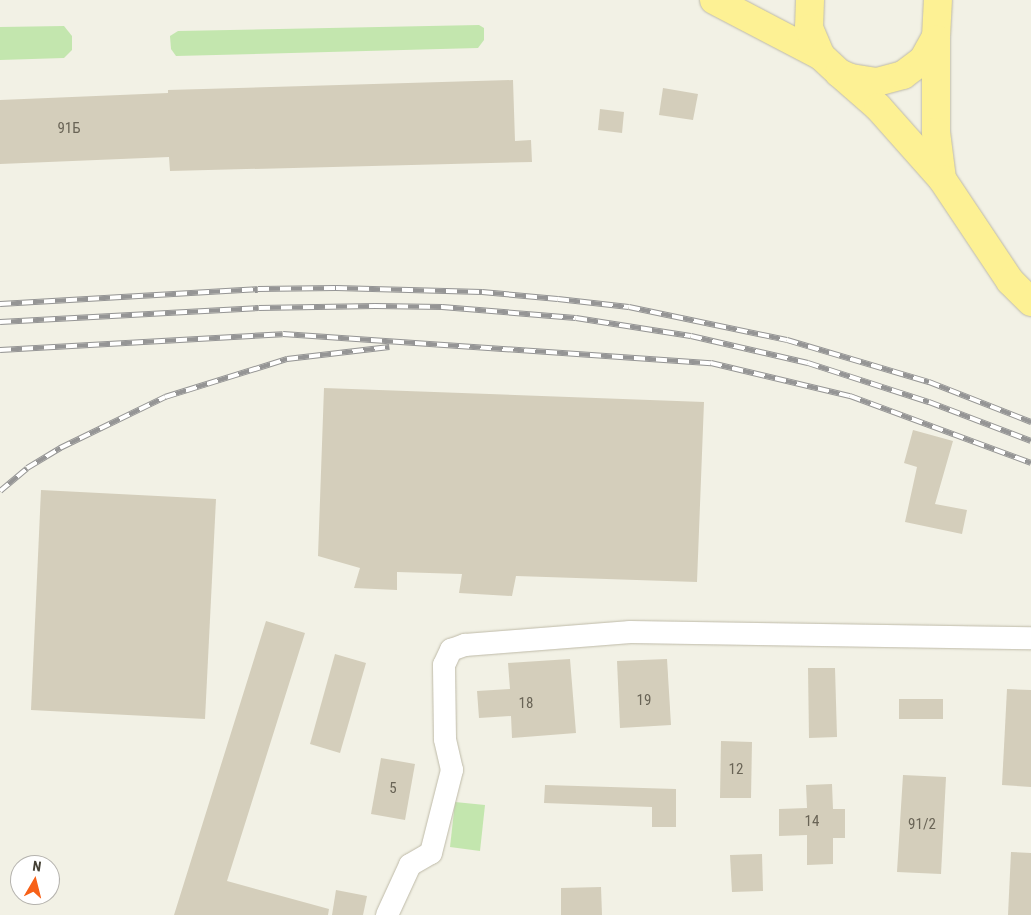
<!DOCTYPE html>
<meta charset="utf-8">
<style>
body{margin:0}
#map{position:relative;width:1031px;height:915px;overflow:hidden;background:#f2f1e5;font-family:"Roboto Condensed",sans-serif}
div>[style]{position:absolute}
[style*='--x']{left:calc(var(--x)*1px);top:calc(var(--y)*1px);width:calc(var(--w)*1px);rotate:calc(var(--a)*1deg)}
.green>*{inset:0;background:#c3e6ae}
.building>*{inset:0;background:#d4cebb}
.roads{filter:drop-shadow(0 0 1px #bebaa8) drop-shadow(0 0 1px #bebaa8)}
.minor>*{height:22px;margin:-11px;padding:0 11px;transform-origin:11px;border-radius:11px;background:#fff}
.primary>*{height:28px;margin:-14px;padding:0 14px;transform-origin:14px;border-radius:14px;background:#fdf194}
.rail>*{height:5.5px;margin-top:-2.75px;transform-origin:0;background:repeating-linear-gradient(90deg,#fff 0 11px,#959595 0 22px);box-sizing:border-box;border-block:1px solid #959595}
span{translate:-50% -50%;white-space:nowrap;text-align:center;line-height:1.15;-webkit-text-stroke:4px #fff;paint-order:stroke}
.number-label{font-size:15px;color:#696456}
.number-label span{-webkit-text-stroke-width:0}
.north{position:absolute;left:10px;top:855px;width:50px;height:50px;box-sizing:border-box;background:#fff;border:1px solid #b5b3ae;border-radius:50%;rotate:8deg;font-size:14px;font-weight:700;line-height:20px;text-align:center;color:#454135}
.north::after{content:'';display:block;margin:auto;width:18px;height:22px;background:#f76118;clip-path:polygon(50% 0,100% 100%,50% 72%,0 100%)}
</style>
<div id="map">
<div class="green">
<div style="clip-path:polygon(479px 25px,484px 28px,484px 40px,478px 48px,176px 56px,171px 49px,170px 36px,178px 31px)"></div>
<div style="clip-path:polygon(64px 26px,72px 36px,72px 50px,64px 58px,0 60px,0 27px)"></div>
<div style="clip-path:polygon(455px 802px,485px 805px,480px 851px,450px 847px)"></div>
</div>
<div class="building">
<div style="clip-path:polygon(513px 80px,515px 141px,531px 140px,532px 162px,170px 171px,169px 157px,0 164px,0 100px,168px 93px,168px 90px)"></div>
<div style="clip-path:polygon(663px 88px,698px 94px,693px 120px,659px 115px)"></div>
<div style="clip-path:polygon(600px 109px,624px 112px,622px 133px,598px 130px)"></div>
<div style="clip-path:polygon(324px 388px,704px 402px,697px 582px,516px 576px,512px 596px,459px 593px,462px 574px,397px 572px,397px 590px,354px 588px,360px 568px,318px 556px)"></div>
<div style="clip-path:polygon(913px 430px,953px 441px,935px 504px,967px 510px,962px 534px,905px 522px,917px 467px,904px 463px)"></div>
<div style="clip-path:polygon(41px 490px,216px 499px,205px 719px,31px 710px)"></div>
<div style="clip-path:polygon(266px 621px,305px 633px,227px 881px,329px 909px,328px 915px,174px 915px)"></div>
<div style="clip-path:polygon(335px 654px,366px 663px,340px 753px,310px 744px)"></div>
<div style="clip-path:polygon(570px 659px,576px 733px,512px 738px,511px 716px,479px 718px,477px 691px,510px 689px,508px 663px)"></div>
<div style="clip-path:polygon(667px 659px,671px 725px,620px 728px,617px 661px)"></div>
<div style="clip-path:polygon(808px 668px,835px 668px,837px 737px,809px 738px)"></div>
<div style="clip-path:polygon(1007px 689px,1031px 690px,1031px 787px,1002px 785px)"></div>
<div style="clip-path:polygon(899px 699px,943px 699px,943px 719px,899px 719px)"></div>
<div style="clip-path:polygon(721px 741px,752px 742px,751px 798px,720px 798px)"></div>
<div style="clip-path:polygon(381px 758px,415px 764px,405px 820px,371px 814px)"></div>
<div style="clip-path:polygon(903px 775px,946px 777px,941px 874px,897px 872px)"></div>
<div style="clip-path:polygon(832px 784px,833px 809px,845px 809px,845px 838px,833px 838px,833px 864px,807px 865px,807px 835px,779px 836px,779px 809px,807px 808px,806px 785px)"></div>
<div style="clip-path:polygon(545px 785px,676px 789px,676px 827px,652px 827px,652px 807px,544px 803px)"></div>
<div style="clip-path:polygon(1011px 852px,1031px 853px,1031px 915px,1008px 915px)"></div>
<div style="clip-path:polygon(762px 854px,763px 891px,732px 892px,730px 855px)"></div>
<div style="clip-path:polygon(601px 887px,602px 915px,561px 915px,561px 888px)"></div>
<div style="clip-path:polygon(336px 890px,367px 896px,363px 915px,332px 915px)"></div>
</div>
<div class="roads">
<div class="minor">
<div style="--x:387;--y:915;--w:55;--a:-65.3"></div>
<div style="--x:410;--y:865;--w:24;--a:-30"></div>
<div style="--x:431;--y:853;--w:86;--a:-75.8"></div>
<div style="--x:452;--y:770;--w:32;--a:-103"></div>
<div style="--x:445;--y:739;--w:74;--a:-90.8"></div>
<div style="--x:444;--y:665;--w:17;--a:-65"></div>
<div style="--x:451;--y:650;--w:15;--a:-20"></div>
<div style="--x:465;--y:645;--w:166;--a:-4.5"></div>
<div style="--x:630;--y:632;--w:401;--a:0.9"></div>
</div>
<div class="primary">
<div style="--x:714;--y:0;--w:121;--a:27.6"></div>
<div style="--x:810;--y:0;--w:28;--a:92"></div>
<div style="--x:809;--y:28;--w:30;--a:67"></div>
<div style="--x:821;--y:56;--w:25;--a:43"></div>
<div style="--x:839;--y:73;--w:13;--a:23"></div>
<div style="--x:851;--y:78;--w:26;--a:9"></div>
<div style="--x:877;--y:82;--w:27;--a:-15"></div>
<div style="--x:903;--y:75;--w:25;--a:-37"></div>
<div style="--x:923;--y:60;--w:26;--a:-61"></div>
<div style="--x:936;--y:37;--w:37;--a:-87"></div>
<div style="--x:936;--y:39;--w:93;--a:90"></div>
<div style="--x:936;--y:132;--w:47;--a:82.7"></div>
<div style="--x:839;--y:73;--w:52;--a:41.1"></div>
<div style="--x:878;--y:107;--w:96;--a:48.4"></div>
<div style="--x:942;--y:179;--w:123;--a:56.3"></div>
<div style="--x:1010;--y:281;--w:30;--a:45"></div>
</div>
</div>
<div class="rail">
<div style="--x:0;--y:304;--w:258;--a:-3.3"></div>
<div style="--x:258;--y:289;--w:78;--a:-0.7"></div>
<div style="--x:336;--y:288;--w:146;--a:1.6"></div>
<div style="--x:482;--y:292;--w:76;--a:5.3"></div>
<div style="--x:558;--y:299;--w:71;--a:6.4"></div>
<div style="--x:629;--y:307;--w:161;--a:11.8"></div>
<div style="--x:787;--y:340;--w:148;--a:16.5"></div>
<div style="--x:929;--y:382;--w:110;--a:21.4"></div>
<div style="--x:0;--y:322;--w:259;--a:-3.1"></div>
<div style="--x:259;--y:308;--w:116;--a:-1"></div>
<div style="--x:375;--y:306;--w:67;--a:0.9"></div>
<div style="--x:442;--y:307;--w:134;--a:4.7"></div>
<div style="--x:576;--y:318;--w:116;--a:8.9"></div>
<div style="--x:691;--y:336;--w:120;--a:13"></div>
<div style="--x:808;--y:363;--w:127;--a:17.9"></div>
<div style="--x:929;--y:402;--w:109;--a:20.9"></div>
<div style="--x:0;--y:350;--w:283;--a:-3.2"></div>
<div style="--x:283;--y:334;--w:429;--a:3.9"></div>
<div style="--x:711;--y:363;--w:143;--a:13.4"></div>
<div style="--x:850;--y:396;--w:193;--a:20.3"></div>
<div style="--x:0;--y:491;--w:35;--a:-40"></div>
<div style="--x:27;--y:468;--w:39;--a:-31"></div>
<div style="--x:60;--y:448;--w:117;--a:-25.9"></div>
<div style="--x:165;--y:397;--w:128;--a:-17.3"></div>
<div style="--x:287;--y:359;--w:103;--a:-6.7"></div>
</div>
<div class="number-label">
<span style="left:69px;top:129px">91Б</span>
<span style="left:644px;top:701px">19</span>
<span style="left:526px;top:704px">18</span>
<span style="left:736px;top:770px">12</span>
<span style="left:393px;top:789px">5</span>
<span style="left:812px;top:822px">14</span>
<span style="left:922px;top:825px">91/2</span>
</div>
<div class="north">N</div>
</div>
